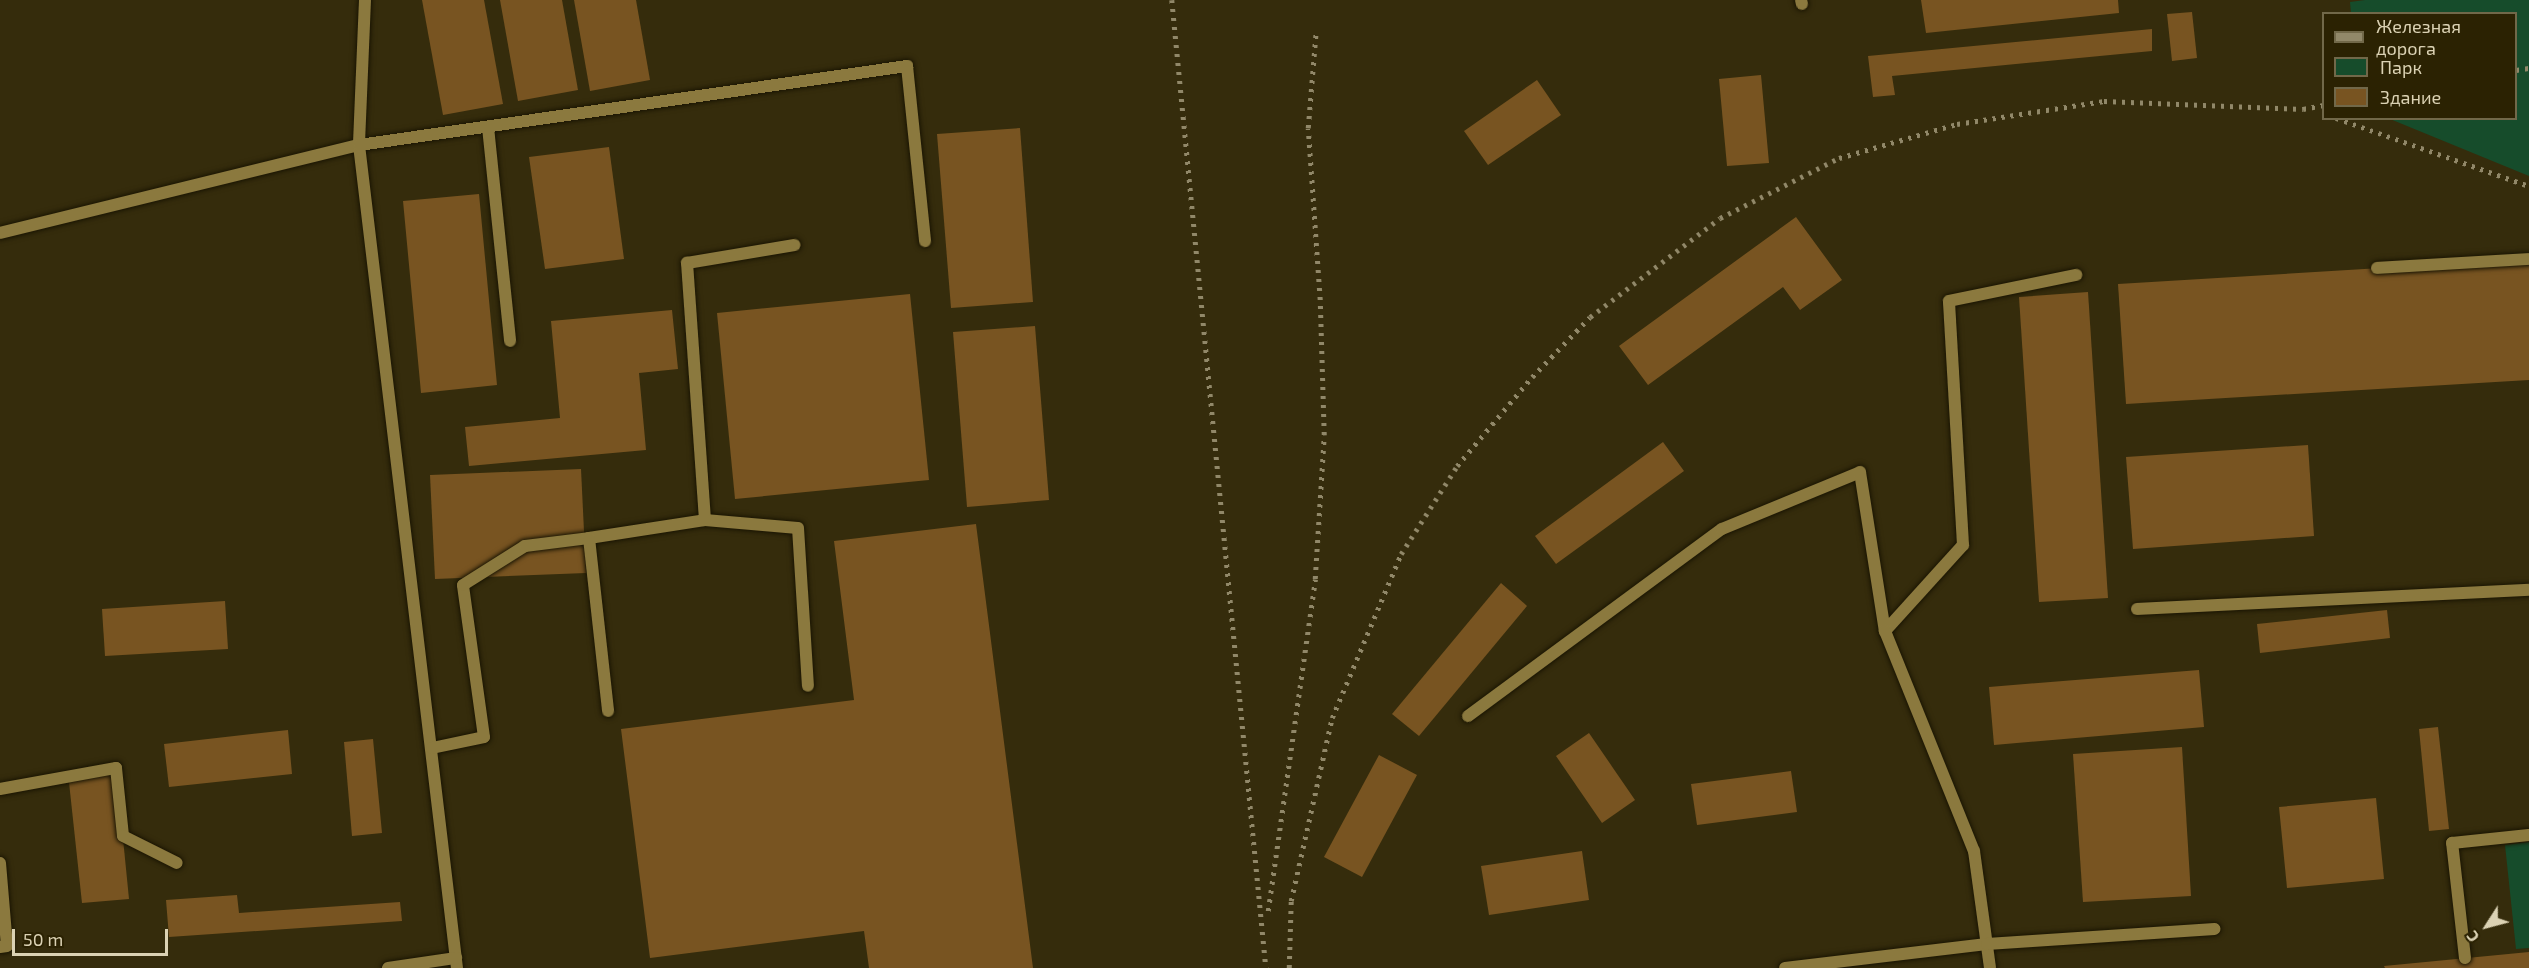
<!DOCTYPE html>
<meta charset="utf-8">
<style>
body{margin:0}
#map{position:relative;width:2529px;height:968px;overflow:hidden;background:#352c0c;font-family:"Exo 2",sans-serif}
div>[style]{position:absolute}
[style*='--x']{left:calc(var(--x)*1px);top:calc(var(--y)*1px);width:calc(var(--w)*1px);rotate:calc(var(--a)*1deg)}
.green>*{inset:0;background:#164c2b}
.building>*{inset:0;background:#785421}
.roads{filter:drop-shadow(0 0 2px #1a1503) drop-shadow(0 0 2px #1a1503)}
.service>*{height:12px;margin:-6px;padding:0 6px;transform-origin:6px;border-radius:6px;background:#8b793e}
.rail>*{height:4.5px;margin-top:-2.25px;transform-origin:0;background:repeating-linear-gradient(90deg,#918869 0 3px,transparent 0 9px)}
span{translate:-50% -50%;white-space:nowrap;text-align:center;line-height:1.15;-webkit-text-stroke:6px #2b2202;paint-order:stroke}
.legend{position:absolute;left:2322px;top:12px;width:195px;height:108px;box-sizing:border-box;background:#2b2202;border:2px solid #716849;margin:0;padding:8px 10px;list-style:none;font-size:18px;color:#dbd2b4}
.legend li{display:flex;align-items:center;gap:12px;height:30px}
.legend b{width:30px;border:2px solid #716849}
.north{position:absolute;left:2457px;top:896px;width:60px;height:60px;-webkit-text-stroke:4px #2b2202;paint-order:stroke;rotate:234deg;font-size:16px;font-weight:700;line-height:24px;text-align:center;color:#dbd2b4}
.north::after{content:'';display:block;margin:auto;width:21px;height:27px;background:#dbd2b4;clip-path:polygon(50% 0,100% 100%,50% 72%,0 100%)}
.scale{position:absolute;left:12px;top:929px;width:156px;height:27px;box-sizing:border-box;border:3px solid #dbd2b4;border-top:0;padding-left:8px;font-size:18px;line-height:21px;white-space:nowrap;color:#dbd2b4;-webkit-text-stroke:4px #2b2202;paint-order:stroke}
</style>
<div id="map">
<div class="green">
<div style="clip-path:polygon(2365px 0,2529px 0,2529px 176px,2390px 119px,2516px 118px,2516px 14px,2351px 13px,2350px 2px)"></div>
<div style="clip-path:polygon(2529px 842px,2529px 948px,2516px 949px,2505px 845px)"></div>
</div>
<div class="building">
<div style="clip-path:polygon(422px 0,484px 0,503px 104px,443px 115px)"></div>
<div style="clip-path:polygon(500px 0,562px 0,578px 90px,518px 101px)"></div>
<div style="clip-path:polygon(574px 0,636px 0,650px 80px,590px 91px)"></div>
<div style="clip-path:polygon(1921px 0,2118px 0,2119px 13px,1926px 33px)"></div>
<div style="clip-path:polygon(2192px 12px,2197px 58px,2172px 61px,2167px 14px)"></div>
<div style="clip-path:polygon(2152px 29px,2152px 51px,1892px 76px,1895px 95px,1873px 97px,1868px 56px)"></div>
<div style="clip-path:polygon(1761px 75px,1769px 163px,1727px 166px,1719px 79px)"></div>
<div style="clip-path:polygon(1537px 80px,1561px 115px,1488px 165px,1464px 131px)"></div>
<div style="clip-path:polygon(1020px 128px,1033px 302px,951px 308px,937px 134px)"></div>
<div style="clip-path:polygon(609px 147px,624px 259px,545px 269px,529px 157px)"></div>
<div style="clip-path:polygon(479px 194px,497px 385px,421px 393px,403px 201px)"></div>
<div style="clip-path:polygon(1796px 217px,1842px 280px,1800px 310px,1783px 287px,1648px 385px,1619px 346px)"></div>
<div style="clip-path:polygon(2529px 259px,2529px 380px,2126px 404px,2118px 284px)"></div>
<div style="clip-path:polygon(2088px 292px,2108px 598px,2039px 602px,2019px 297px)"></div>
<div style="clip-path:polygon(910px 294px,929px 480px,735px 499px,717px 313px)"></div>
<div style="clip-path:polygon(672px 310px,678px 369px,639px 373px,646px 450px,469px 466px,465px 427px,560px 418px,551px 321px)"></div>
<div style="clip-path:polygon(1035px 326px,1049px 500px,967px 507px,953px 332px)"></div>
<div style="clip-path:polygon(1663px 442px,1684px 471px,1556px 564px,1535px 536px)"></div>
<div style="clip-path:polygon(2308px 445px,2314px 536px,2133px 549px,2126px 457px)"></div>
<div style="clip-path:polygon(581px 469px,586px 573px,435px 579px,430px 475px)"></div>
<div style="clip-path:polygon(976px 524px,1033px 968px,869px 968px,864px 931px,650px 958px,621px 729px,854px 700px,834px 541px)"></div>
<div style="clip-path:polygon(1501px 583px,1527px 606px,1419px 736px,1392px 714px)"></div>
<div style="clip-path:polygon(225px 601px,228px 649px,105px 656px,102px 609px)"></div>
<div style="clip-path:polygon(2387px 610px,2390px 638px,2260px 653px,2257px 624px)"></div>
<div style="clip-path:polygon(2199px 670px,2204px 727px,1994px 745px,1989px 687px)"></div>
<div style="clip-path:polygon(2438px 727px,2449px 829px,2429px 831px,2419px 729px)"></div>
<div style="clip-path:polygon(288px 730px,292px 774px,169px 787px,164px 744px)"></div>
<div style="clip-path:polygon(1589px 733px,1635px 800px,1602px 823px,1556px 756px)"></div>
<div style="clip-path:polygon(373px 739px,382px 833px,352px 836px,344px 742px)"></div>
<div style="clip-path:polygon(2182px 747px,2191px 896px,2083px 902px,2073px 754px)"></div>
<div style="clip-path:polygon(1379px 755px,1417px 775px,1362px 877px,1324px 857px)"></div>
<div style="clip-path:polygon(116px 768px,129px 899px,82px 903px,68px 773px)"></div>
<div style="clip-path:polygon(1791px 771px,1797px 812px,1697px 825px,1691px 784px)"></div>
<div style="clip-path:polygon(2376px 798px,2384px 879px,2287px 888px,2279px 807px)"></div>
<div style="clip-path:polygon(1582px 851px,1589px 900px,1489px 915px,1481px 866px)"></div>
<div style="clip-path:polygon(237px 895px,239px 913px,400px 902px,402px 921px,169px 937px,166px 900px)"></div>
<div style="clip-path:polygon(2529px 952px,2529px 968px,2385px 968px,2384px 966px)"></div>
</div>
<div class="roads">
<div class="service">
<div style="--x:365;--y:0;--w:145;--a:92.4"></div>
<div style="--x:359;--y:145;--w:829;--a:83.21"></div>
<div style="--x:1801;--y:0;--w:4;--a:76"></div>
<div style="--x:488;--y:127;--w:215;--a:84.1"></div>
<div style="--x:0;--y:233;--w:370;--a:-13.8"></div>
<div style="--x:359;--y:145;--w:554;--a:-8.2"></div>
<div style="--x:907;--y:66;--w:176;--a:84.1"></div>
<div style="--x:2377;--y:268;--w:152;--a:-3.4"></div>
<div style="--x:705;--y:520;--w:93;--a:4.9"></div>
<div style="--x:798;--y:528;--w:158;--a:86.4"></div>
<div style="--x:589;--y:538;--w:117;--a:-8.8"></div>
<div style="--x:705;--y:520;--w:258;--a:-94"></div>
<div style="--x:687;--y:263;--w:109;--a:-9.5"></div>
<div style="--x:2137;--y:609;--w:392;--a:-2.8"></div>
<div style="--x:1885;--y:631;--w:116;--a:-47.8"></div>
<div style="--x:1963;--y:545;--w:244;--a:-93.3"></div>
<div style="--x:1949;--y:301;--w:130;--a:-11.6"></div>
<div style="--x:1468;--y:716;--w:315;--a:-36.4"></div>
<div style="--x:1722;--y:529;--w:149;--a:-22.4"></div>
<div style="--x:1860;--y:472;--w:161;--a:81.1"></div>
<div style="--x:1885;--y:631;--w:237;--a:68"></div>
<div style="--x:1974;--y:851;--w:118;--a:82.2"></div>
<div style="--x:432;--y:748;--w:53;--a:-11.9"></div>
<div style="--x:484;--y:737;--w:153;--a:-97.9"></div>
<div style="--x:463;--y:585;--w:73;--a:-32.2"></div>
<div style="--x:525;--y:546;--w:64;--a:-7.1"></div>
<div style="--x:589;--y:538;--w:174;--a:83.7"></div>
<div style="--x:0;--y:789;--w:118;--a:-10.3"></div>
<div style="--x:116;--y:768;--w:68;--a:84.1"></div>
<div style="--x:123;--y:836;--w:60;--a:26.6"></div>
<div style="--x:0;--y:863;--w:83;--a:85.2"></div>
<div style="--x:7;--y:946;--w:7;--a:172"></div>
<div style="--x:2465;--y:958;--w:116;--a:-96.4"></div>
<div style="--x:2452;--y:843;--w:77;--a:-5.9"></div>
<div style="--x:388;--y:968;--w:69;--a:-8.4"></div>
<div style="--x:1785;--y:968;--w:203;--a:-6.8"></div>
<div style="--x:1987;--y:944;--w:228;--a:-3.8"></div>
</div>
</div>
<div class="rail">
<div style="--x:1172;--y:0;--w:973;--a:84.45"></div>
<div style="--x:2516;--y:70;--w:13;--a:-9"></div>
<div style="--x:2336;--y:118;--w:205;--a:19.4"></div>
<div style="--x:1268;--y:911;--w:335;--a:-81.9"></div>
<div style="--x:1315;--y:579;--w:144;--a:-86.4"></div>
<div style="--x:1324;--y:435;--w:135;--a:-91.7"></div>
<div style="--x:1320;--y:300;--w:172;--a:-94"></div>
<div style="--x:1308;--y:128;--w:98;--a:-85.3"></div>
<div style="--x:1289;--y:968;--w:67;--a:-88.3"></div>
<div style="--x:1291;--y:901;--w:188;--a:-77.4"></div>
<div style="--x:1332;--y:718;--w:178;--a:-67.2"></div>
<div style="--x:1401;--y:554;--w:104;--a:-57.5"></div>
<div style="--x:1457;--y:466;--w:116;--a:-49.9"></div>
<div style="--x:1532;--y:377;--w:83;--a:-46"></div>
<div style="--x:1590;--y:317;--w:163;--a:-37.3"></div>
<div style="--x:1720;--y:218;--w:133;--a:-26.8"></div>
<div style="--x:1839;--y:158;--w:123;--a:-16.1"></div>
<div style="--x:1957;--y:124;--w:149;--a:-8.9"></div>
<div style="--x:2104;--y:101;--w:199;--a:2.3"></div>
<div style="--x:2303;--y:109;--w:21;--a:-11"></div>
</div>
<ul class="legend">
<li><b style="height:8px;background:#918869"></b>Железная дорога</li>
<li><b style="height:16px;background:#164c2b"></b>Парк</li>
<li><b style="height:16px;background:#785421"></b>Здание</li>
</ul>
<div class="north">С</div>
<div class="scale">50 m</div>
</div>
